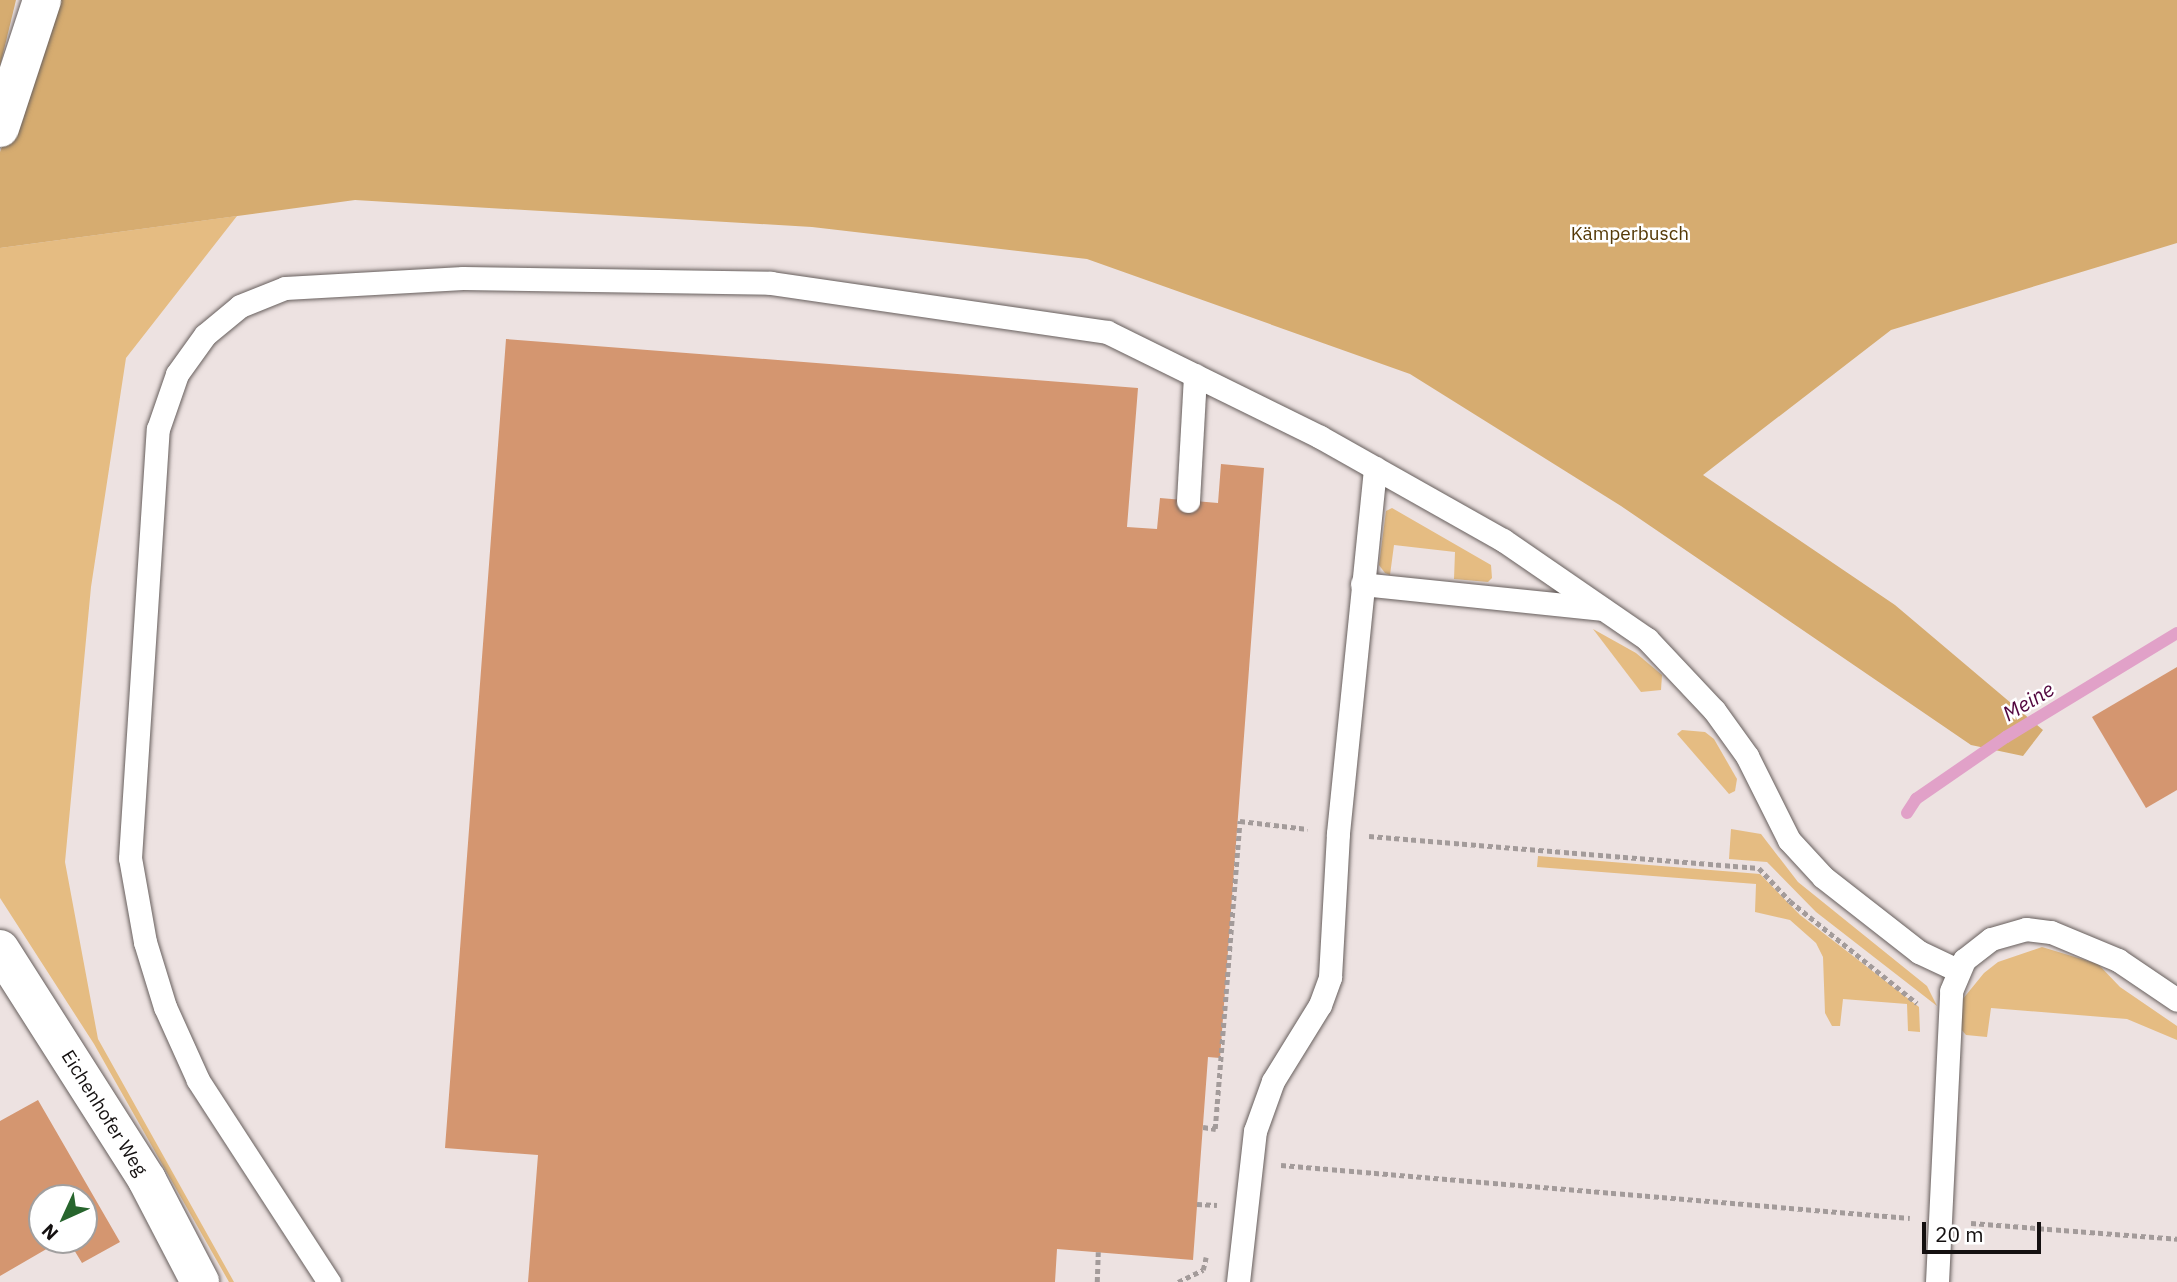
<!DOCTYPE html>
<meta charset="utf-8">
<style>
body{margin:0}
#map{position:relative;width:2177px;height:1282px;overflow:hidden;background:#ede2e1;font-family:"IBM Plex Sans",sans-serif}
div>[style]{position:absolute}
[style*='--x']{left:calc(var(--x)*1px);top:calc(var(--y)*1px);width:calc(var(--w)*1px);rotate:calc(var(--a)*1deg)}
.green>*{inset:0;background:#e5bc82}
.forest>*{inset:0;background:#d6ac70}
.stream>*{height:12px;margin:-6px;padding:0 6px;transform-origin:6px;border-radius:6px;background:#e1a1c8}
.building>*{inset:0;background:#d49670}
.path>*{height:4.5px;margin-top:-2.25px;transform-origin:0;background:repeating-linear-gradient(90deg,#a39b9a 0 5px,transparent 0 8.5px)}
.roads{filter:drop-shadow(0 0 2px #675f5d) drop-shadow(0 0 2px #675f5d)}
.service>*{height:23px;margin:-11.5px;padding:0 11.5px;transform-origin:11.5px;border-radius:11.5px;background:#fff}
.minor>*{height:38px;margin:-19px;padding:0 19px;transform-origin:19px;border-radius:19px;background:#fff}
.tertiary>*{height:38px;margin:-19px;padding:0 19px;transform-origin:19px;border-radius:19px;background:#fff}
span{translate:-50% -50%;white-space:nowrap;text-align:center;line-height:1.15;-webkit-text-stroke:5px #fff;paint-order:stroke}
.park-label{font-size:19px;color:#553907}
.street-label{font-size:19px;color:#141010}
.water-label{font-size:21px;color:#52063e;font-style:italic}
.north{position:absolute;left:28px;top:1184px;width:70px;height:70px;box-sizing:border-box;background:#fff;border:2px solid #a19f9f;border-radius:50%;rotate:225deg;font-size:19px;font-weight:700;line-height:28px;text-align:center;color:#141010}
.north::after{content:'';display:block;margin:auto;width:24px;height:32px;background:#27652d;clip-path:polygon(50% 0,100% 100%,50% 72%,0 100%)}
.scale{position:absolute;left:1922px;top:1222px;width:119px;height:32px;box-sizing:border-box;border:4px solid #141010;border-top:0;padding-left:9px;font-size:21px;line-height:24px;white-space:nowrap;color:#141010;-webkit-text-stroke:5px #fff;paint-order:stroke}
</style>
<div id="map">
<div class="green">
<div style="clip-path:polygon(237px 216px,126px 358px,91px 587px,65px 862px,98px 1039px,234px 1282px,229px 1282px,94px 1044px,0 898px,0 248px)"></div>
<div style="clip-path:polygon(1392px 508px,1491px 565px,1492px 578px,1488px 582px,1454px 579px,1455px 552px,1394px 545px,1390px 575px,1385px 573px,1379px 565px,1386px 511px)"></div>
<div style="clip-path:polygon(1593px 629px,1636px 653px,1662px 675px,1661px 690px,1641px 692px)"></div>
<div style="clip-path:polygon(1682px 730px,1705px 732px,1714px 739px,1737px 779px,1735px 791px,1729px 794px,1677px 734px)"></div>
<div style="clip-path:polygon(1731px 829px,1761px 834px,1798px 882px,1927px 986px,1937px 1006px,1816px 912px,1767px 862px,1729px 859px)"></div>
<div style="clip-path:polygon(1538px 856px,1760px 874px,1800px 915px,1919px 1007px,1920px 1032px,1908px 1031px,1907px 1004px,1843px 999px,1840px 1026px,1832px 1026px,1825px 1013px,1823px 957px,1816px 943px,1790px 920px,1755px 912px,1756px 884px,1537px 867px)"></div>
<div style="clip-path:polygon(2042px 947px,2098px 964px,2120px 987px,2177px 1026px,2177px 1040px,2127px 1019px,1991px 1008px,1987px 1037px,1966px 1035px,1960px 1028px,1962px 1000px,1984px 973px,1998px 962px)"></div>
</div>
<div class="forest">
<div style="clip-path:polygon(0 0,16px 0,0 66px)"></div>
<div style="clip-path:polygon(53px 0,2177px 0,2177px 243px,1891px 330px,1703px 475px,1895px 605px,2043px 730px,2023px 756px,1971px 745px,1621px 506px,1410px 374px,1087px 259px,812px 227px,355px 200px,0 248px,0 152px)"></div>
</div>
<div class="stream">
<div style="--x:1907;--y:813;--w:17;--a:-57"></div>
<div style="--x:1916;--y:799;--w:109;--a:-34.6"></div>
<div style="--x:2006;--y:737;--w:200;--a:-31.3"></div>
</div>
<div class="building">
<div style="clip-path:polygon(506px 339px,1138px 388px,1127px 527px,1157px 529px,1160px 498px,1218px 503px,1221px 464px,1264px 468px,1220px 1058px,1208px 1057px,1193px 1260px,1057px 1249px,1055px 1282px,528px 1282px,538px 1155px,445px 1148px)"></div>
<div style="clip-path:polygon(2177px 667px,2177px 790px,2146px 808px,2092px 717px)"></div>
<div style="clip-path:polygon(38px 1100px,120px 1242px,82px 1263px,68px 1240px,84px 1240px,84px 1198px,42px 1198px,42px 1240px,62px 1240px,0 1276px,0 1121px)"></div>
</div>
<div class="path">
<div style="--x:1369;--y:836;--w:391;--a:4.7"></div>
<div style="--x:1759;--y:868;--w:45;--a:46.8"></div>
<div style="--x:1790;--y:901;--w:163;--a:38.8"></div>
<div style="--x:1203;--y:1127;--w:13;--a:9"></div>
<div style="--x:1215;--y:1129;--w:309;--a:-85.4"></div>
<div style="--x:1240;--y:821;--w:68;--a:6.7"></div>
<div style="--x:1281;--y:1165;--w:631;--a:4.82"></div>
<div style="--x:1197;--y:1204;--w:20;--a:3"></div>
<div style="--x:1971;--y:1223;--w:207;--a:4.4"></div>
<div style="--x:1097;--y:1282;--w:30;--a:-88"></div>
<div style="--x:1178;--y:1282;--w:28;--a:-26"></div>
<div style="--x:1203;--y:1270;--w:13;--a:-77"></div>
</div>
<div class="roads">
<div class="service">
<div style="--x:1188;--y:501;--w:126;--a:-86.8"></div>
<div style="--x:1362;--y:584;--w:241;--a:5.9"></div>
<div style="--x:329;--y:1282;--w:241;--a:-123"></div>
<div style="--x:198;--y:1080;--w:80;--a:-114.3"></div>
<div style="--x:165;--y:1007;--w:68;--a:-107.1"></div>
<div style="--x:145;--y:942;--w:85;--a:-100.1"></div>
<div style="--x:130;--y:858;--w:430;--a:-86.3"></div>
<div style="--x:158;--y:429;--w:58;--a:-70.9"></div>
<div style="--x:177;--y:374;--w:48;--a:-54.3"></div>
<div style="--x:205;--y:335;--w:45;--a:-39.6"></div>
<div style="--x:240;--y:306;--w:48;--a:-21.8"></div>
<div style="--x:285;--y:288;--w:178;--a:-3.2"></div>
<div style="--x:463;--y:278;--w:308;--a:0.9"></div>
<div style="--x:771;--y:283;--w:340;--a:8.3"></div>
<div style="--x:1107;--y:332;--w:237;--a:26.2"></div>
<div style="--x:1320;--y:437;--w:210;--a:29.4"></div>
<div style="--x:1503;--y:540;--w:175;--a:34.5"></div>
<div style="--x:1647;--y:639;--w:98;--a:46.7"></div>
<div style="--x:1714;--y:710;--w:57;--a:54.3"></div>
<div style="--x:1747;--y:756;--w:94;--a:63.4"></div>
<div style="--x:1789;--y:840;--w:50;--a:47.4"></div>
<div style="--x:1823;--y:877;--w:122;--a:38"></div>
<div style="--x:1919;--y:952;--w:42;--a:25.3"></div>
<div style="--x:1238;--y:1282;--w:152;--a:-83.6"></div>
<div style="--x:1255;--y:1131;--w:53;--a:-70.2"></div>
<div style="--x:1273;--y:1081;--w:89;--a:-58.3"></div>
<div style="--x:1320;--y:1005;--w:30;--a:-70"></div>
<div style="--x:1330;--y:977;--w:144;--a:-86.8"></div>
<div style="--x:1338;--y:833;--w:367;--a:-84.2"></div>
<div style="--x:1937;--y:1282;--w:291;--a:-87.2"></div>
<div style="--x:1951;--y:991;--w:34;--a:-67"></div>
<div style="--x:1964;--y:960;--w:34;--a:-38"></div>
<div style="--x:1991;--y:939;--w:36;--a:-16"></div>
<div style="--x:2026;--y:929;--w:25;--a:7"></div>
<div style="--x:2051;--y:932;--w:73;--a:22.7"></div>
<div style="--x:2118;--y:960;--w:71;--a:34.1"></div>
</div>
<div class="minor">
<div style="--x:0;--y:128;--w:135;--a:-71.8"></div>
</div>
<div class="tertiary">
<div style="--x:0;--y:949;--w:274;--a:57.5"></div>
<div style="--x:147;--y:1180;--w:115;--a:62.5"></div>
</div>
</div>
<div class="park-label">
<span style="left:1630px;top:234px">Kämperbusch</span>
</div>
<div class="street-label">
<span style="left:104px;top:1113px;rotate:58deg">Eichenhofer Weg</span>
</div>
<div class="water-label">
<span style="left:2028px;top:701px;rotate:-31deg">Meine</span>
</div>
<div class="north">N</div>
<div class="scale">20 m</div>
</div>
